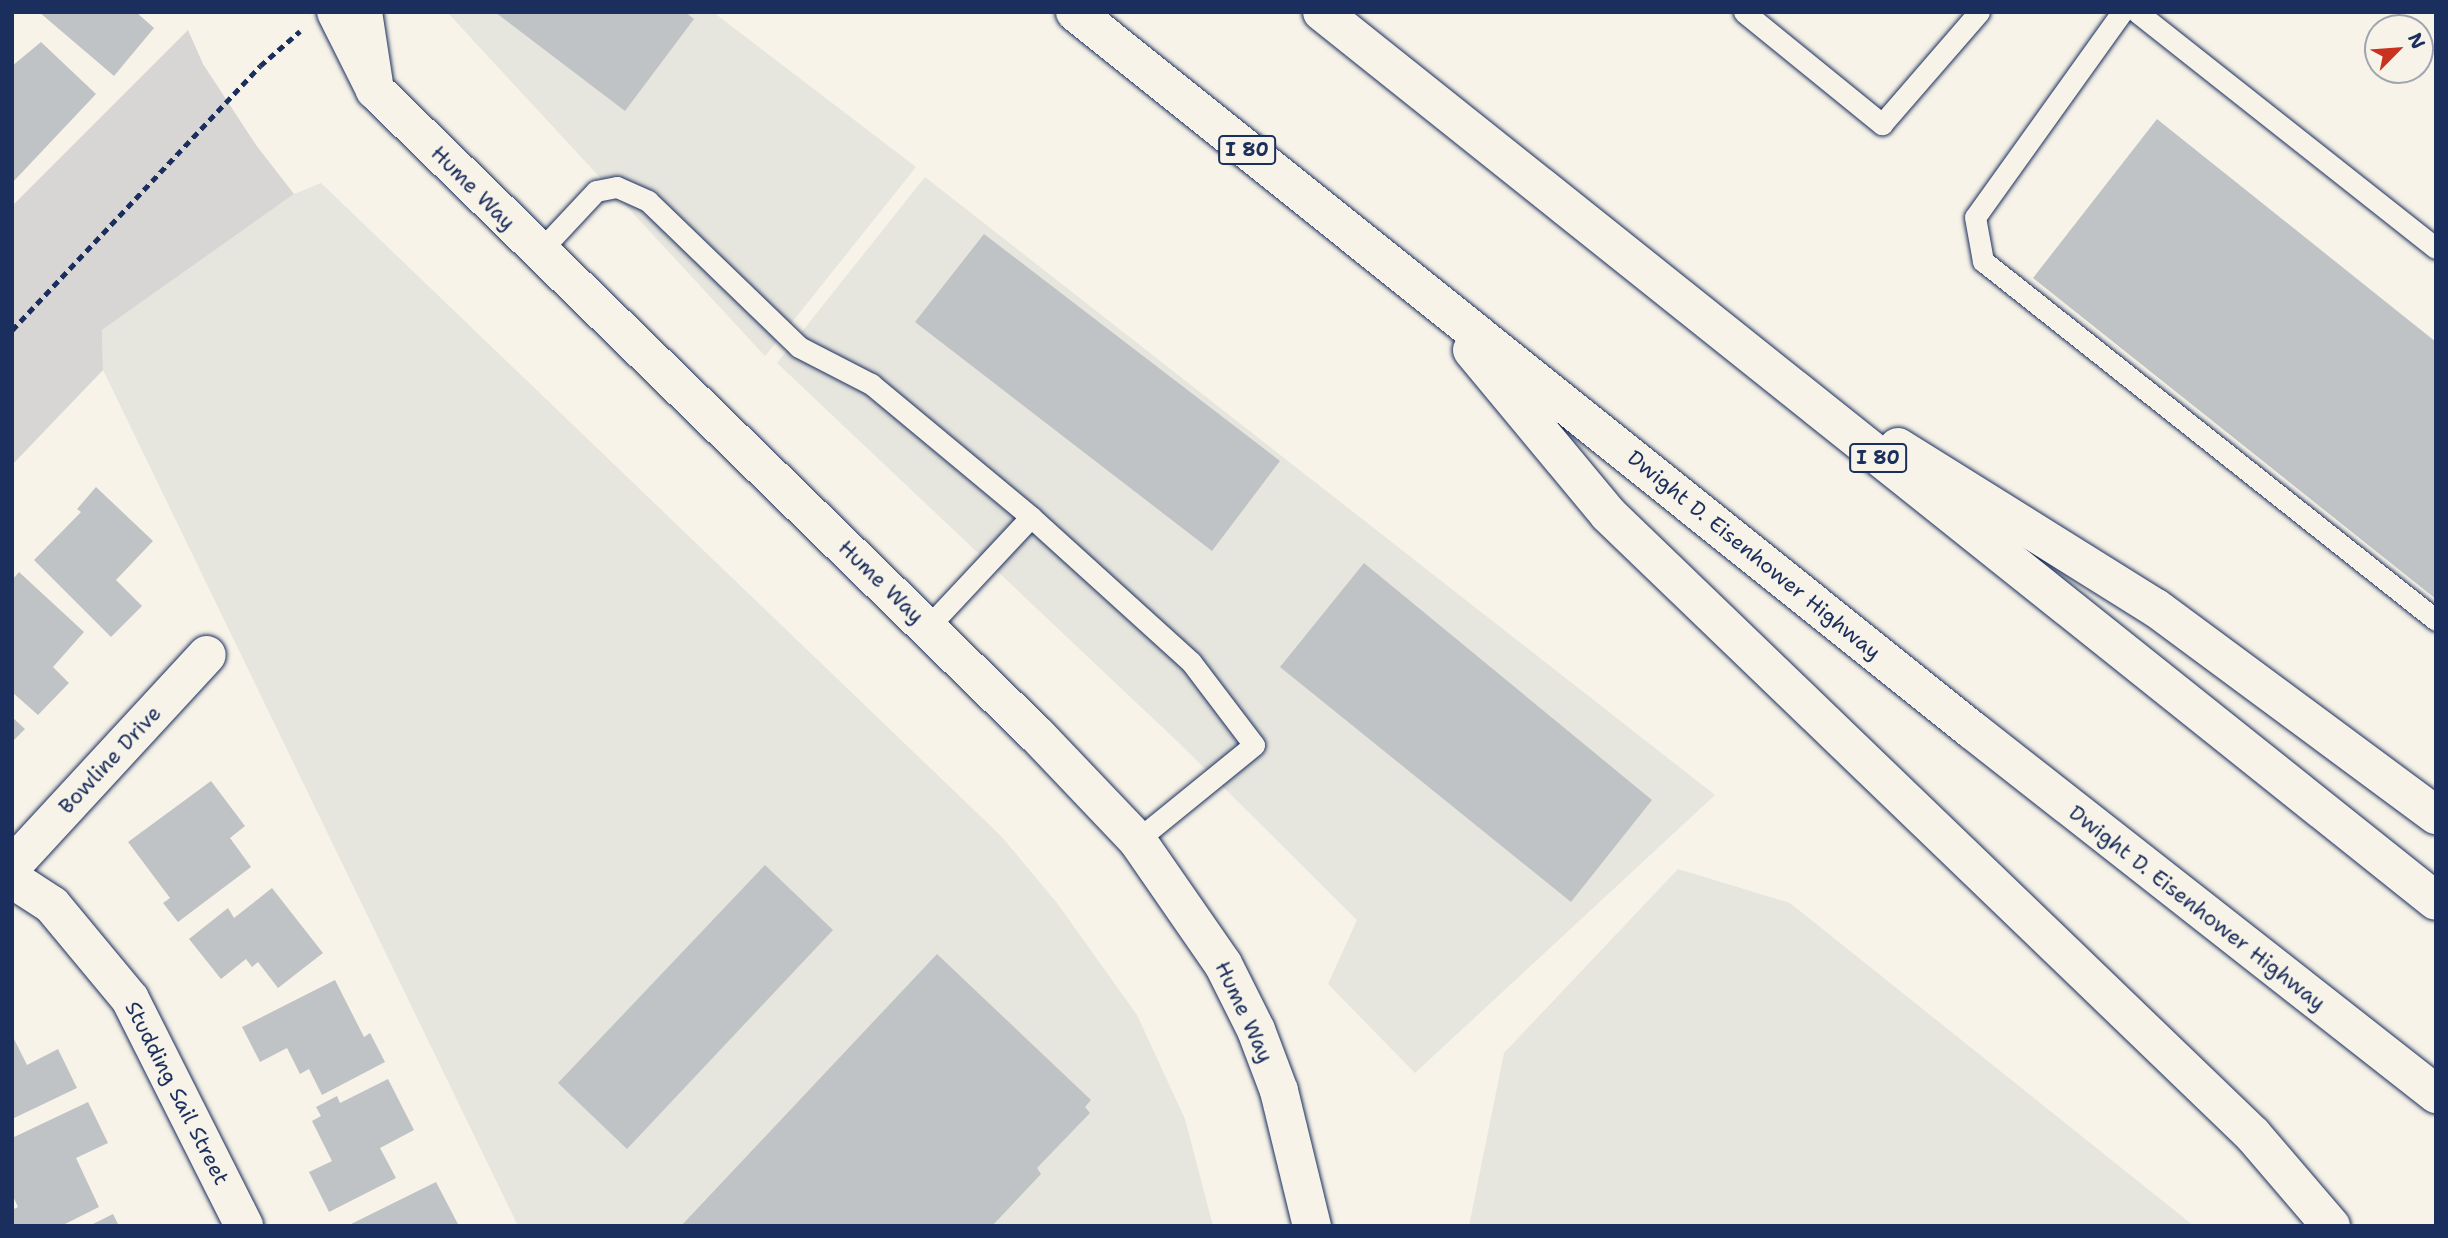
<!DOCTYPE html>
<style>
body{margin:0}
#map{position:relative;width:2448px;height:1238px;overflow:hidden;background:#f7f3e8;font-family:"Shantell Sans",sans-serif}
div>[style]{position:absolute}
[style*='--x']{left:calc(var(--x)*1px);top:calc(var(--y)*1px);width:calc(var(--w)*1px);rotate:calc(var(--a)*1deg)}
.built>*{inset:0;background:#e6e5de}
.green>*{inset:0;background:#d7d6d4}
.building>*{inset:0;background:#c0c3c5}
.path>*{height:4.5px;margin-top:-2.25px;transform-origin:0;background:repeating-linear-gradient(90deg,#1b2f5e 0 7px,transparent 0 12px)}
.roads{filter:drop-shadow(0 0 2px #1b2f5e) drop-shadow(0 0 2px #1b2f5e)}
.service>*{height:21px;margin:-10.5px;padding:0 10.5px;transform-origin:10.5px;border-radius:10.5px;background:#f7f3e8}
.minor>*{height:38px;margin:-19px;padding:0 19px;transform-origin:19px;border-radius:19px;background:#f7f3e8}
.tertiary>*{height:38px;margin:-19px;padding:0 19px;transform-origin:19px;border-radius:19px;background:#f7f3e8}
.secondary>*{height:38px;margin:-19px;padding:0 19px;transform-origin:19px;border-radius:19px;background:#f7f3e8}
.motorway>*{height:38px;margin:-19px;padding:0 19px;transform-origin:19px;border-radius:19px;background:#f7f3e8}
span{translate:-50% -50%;white-space:nowrap;text-align:center;line-height:1.15;-webkit-text-stroke:5px #f7f3e8;paint-order:stroke}
.shield-label span{padding:2px 5px;background:#f7f3e8;border:2px solid;border-radius:5px;-webkit-text-stroke-width:0}
.shield-label{font-size:19px;color:#1b2f5e;font-weight:700}
.street-label{font-size:21px;color:#1b2f5e}
.frame{position:absolute;inset:0;border:14px solid #1b2f5e;pointer-events:none}
.north{position:absolute;left:2364px;top:14px;width:70px;height:70px;box-sizing:border-box;background:#f7f3e8;border:2px solid #9fa5b1;border-radius:50%;rotate:65deg;font-size:19px;font-weight:700;line-height:28px;text-align:center;color:#1b2f5e}
.north::after{content:'';display:block;margin:auto;width:24px;height:32px;background:#c8321e;clip-path:polygon(50% 0,100% 100%,50% 72%,0 100%)}
</style>
<div id="map">
<div class="built">
<div style="clip-path:polygon(447px 12px,713px 12px,916px 167px,765px 356px)"></div>
<div style="clip-path:polygon(925px 177px,1715px 795px,1415px 1073px,1328px 984px,1357px 920px,1178px 742px,777px 363px)"></div>
<div style="clip-path:polygon(321px 183px,1001px 836px,1057px 903px,1137px 1015px,1185px 1119px,1213px 1226px,518px 1226px,103px 370px,102px 330px,294px 194px)"></div>
<div style="clip-path:polygon(1678px 869px,1790px 903px,2194px 1226px,1469px 1226px,1504px 1053px)"></div>
</div>
<div class="green">
<div style="clip-path:polygon(188px 30px,203px 64px,256px 145px,294px 194px,102px 330px,103px 370px,12px 465px,12px 206px)"></div>
</div>
<div class="building">
<div style="clip-path:polygon(39px 12px,136px 12px,154px 28px,114px 76px)"></div>
<div style="clip-path:polygon(495px 12px,685px 12px,694px 19px,625px 111px)"></div>
<div style="clip-path:polygon(41px 42px,96px 94px,12px 183px,12px 66px)"></div>
<div style="clip-path:polygon(2157px 119px,2436px 342px,2436px 599px,2033px 278px)"></div>
<div style="clip-path:polygon(984px 234px,1280px 461px,1212px 551px,915px 322px)"></div>
<div style="clip-path:polygon(96px 487px,153px 541px,116px 580px,142px 606px,111px 637px,34px 560px,81px 512px,77px 509px)"></div>
<div style="clip-path:polygon(1364px 563px,1652px 800px,1571px 902px,1280px 667px)"></div>
<div style="clip-path:polygon(19px 572px,84px 632px,53px 667px,69px 683px,38px 715px,12px 692px,12px 580px)"></div>
<div style="clip-path:polygon(12px 717px,25px 729px,12px 742px)"></div>
<div style="clip-path:polygon(211px 781px,245px 826px,230px 838px,251px 867px,178px 922px,163px 903px,170px 898px,128px 842px)"></div>
<div style="clip-path:polygon(765px 865px,833px 930px,627px 1149px,558px 1083px)"></div>
<div style="clip-path:polygon(272px 888px,323px 953px,278px 988px,258px 962px,252px 967px,246px 959px,221px 979px,189px 939px,228px 908px,234px 918px)"></div>
<div style="clip-path:polygon(937px 954px,1091px 1100px,1085px 1107px,1090px 1113px,1037px 1168px,1041px 1174px,992px 1226px,681px 1226px)"></div>
<div style="clip-path:polygon(335px 980px,364px 1037px,370px 1033px,385px 1062px,322px 1095px,309px 1069px,300px 1074px,287px 1048px,260px 1062px,242px 1027px)"></div>
<div style="clip-path:polygon(12px 1035px,27px 1065px,58px 1049px,77px 1088px,12px 1119px)"></div>
<div style="clip-path:polygon(388px 1079px,414px 1130px,380px 1148px,396px 1178px,329px 1212px,309px 1172px,332px 1161px,312px 1121px,321px 1116px,316px 1107px,337px 1096px,340px 1103px)"></div>
<div style="clip-path:polygon(88px 1102px,108px 1143px,76px 1158px,99px 1207px,61px 1226px,12px 1226px,12px 1210px,18px 1207px,12px 1194px,12px 1138px)"></div>
<div style="clip-path:polygon(436px 1182px,459px 1226px,347px 1226px)"></div>
<div style="clip-path:polygon(113px 1214px,119px 1226px,89px 1226px)"></div>
</div>
<div class="path">
<div style="--x:12;--y:330;--w:362;--a:-46.8"></div>
<div style="--x:260;--y:66;--w:53;--a:-41.2"></div>
</div>
<div class="roads">
<div class="service">
<div style="--x:1744;--y:12;--w:178;--a:39.1"></div>
<div style="--x:1882;--y:124;--w:148;--a:-49.1"></div>
<div style="--x:2122;--y:12;--w:252;--a:125.6"></div>
<div style="--x:1975;--y:217;--w:45;--a:79.7"></div>
<div style="--x:1983;--y:261;--w:578;--a:38.4"></div>
<div style="--x:2137;--y:12;--w:381;--a:38.3"></div>
<div style="--x:538;--y:253;--w:85;--a:-46.9"></div>
<div style="--x:596;--y:191;--w:21;--a:-11"></div>
<div style="--x:617;--y:187;--w:34;--a:24"></div>
<div style="--x:648;--y:201;--w:210;--a:44"></div>
<div style="--x:799;--y:347;--w:81;--a:27.2"></div>
<div style="--x:871;--y:384;--w:208;--a:39.7"></div>
<div style="--x:1031;--y:517;--w:216;--a:42.2"></div>
<div style="--x:1191;--y:662;--w:104;--a:52.8"></div>
<div style="--x:1254;--y:745;--w:151;--a:140.9"></div>
<div style="--x:927;--y:628;--w:152;--a:-46.9"></div>
</div>
<div class="minor">
<div style="--x:12;--y:866;--w:287;--a:-47.3"></div>
<div style="--x:12;--y:879;--w:48;--a:33"></div>
<div style="--x:52;--y:905;--w:122;--a:50.3"></div>
<div style="--x:130;--y:999;--w:254;--a:63.3"></div>
</div>
<div class="tertiary">
<div style="--x:336;--y:12;--w:87;--a:63.4"></div>
<div style="--x:375;--y:90;--w:926;--a:44.26"></div>
<div style="--x:1038;--y:736;--w:144;--a:46.4"></div>
<div style="--x:1137;--y:840;--w:151;--a:55.3"></div>
<div style="--x:1223;--y:964;--w:74;--a:63.4"></div>
<div style="--x:1256;--y:1030;--w:65;--a:69.3"></div>
<div style="--x:1279;--y:1091;--w:139;--a:76.3"></div>
</div>
<div class="secondary">
<div style="--x:363;--y:12;--w:79;--a:81.3"></div>
</div>
<div class="motorway">
<div style="--x:1075;--y:12;--w:1149;--a:38.68"></div>
<div style="--x:1972;--y:730;--w:590;--a:38.11"></div>
<div style="--x:1322;--y:12;--w:1425;--a:38.59"></div>
<div style="--x:1472;--y:350;--w:213;--a:50.3"></div>
<div style="--x:1608;--y:514;--w:895;--a:43.91"></div>
<div style="--x:2253;--y:1135;--w:120;--a:49.4"></div>
<div style="--x:1898;--y:447;--w:304;--a:32"></div>
<div style="--x:2156;--y:608;--w:348;--a:36.5"></div>
</div>
</div>
<div class="shield-label">
<span style="left:1247px;top:150px">I 80</span>
<span style="left:1878px;top:458px">I 80</span>
</div>
<div class="street-label">
<span style="left:473px;top:188px;rotate:45deg">Hume Way</span>
<span style="left:1754px;top:555px;rotate:39deg">Dwight D. Eisenhower Highway</span>
<span style="left:881px;top:582px;rotate:44deg">Hume Way</span>
<span style="left:110px;top:760px;rotate:-47deg">Bowline Drive</span>
<span style="left:2197px;top:908px;rotate:38deg">Dwight D. Eisenhower Highway</span>
<span style="left:1244px;top:1012px;rotate:65deg">Hume Way</span>
<span style="left:177px;top:1093px;rotate:63deg">Studding Sail Street</span>
</div>
<div class="frame"></div>
<div class="north">N</div>
</div>
